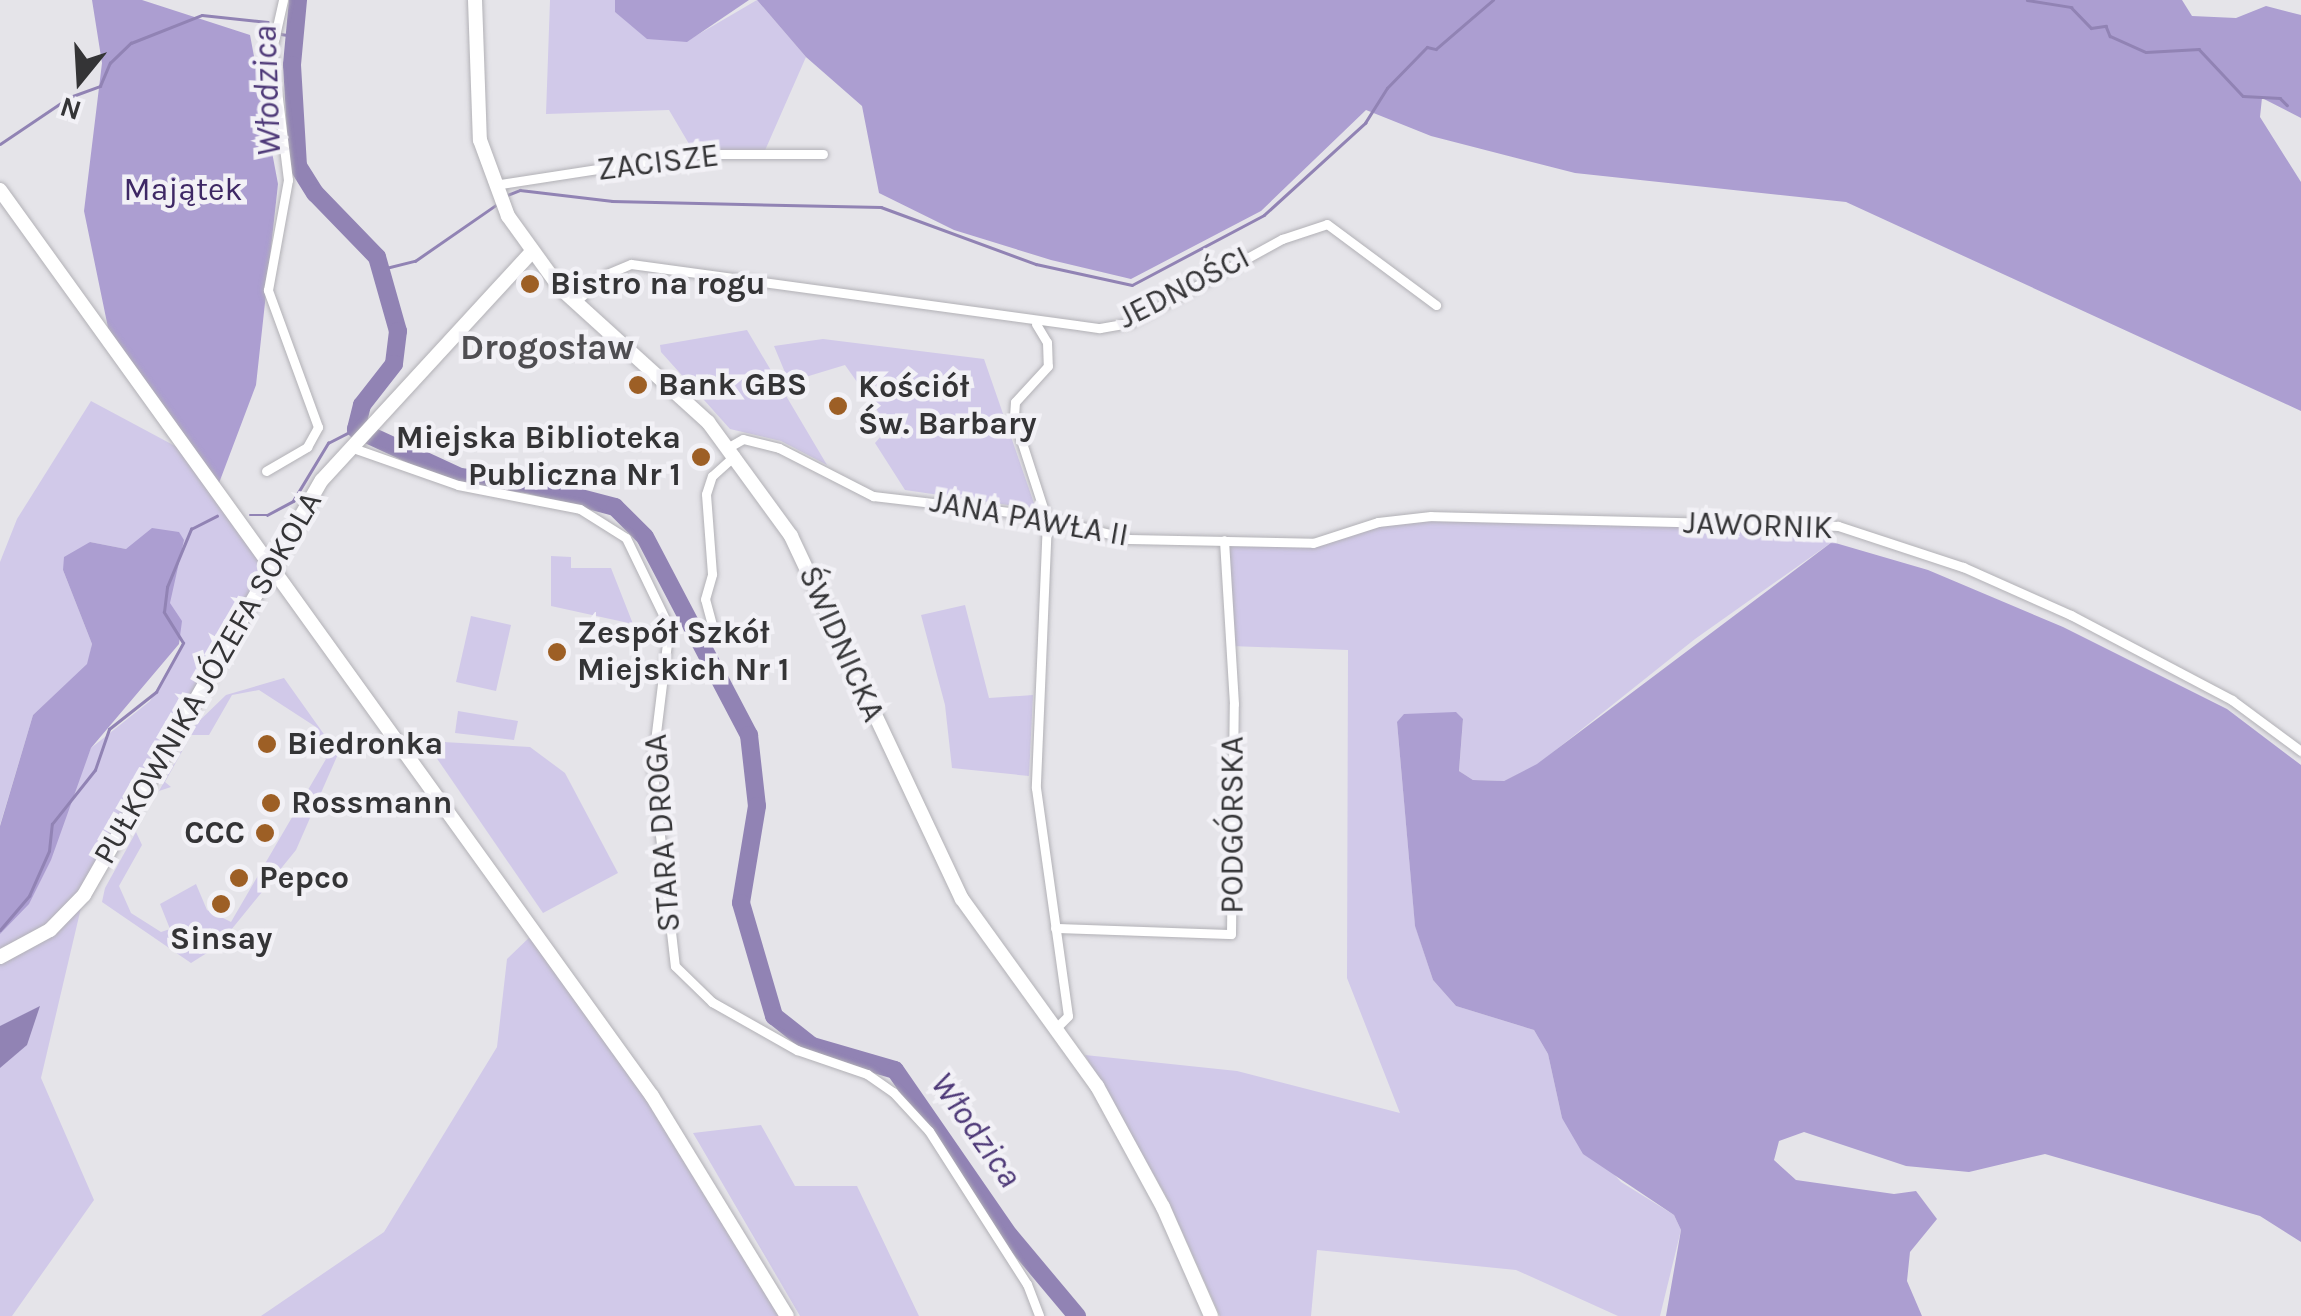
<!DOCTYPE html>
<meta charset="utf-8">
<style>
body{margin:0}
#map{position:relative;width:2301px;height:1316px;overflow:hidden;background:#e5e4e9;font-family:Karla,sans-serif}
div>[style]{position:absolute}
[style*='--x']{left:calc(var(--x)*1px);top:calc(var(--y)*1px);width:calc(var(--w)*1px);rotate:calc(var(--a)*1deg)}
.green>*{inset:0;background:#d1c9e9}
.forest>*{inset:0;background:#ac9ed1}
.water>*{inset:0;background:#9183b4}
.stream>*{height:2.5px;margin:-1.25px;padding:0 1.25px;transform-origin:1.25px;border-radius:1.25px;background:#9183b4}
.river>*{height:18px;margin:-9px;padding:0 9px;transform-origin:9px;border-radius:9px;background:#9183b4}
.roads{filter:drop-shadow(0 0 2px #b2b1b6) drop-shadow(0 0 2px #b2b1b6)}
.street>*{height:9px;margin:-4.5px;padding:0 4.5px;transform-origin:4.5px;border-radius:4.5px;background:#fff}
.secondary>*{height:14px;margin:-7px;padding:0 7px;transform-origin:7px;border-radius:7px;background:#fff}
.dots>*{width:28px;height:28px;translate:-50% -50%;box-sizing:border-box;border:5px solid #f2f1f6;border-radius:50%}
span{translate:-50% -50%;white-space:nowrap;text-align:center;line-height:1.15;-webkit-text-stroke:9px #f2f1f6;paint-order:stroke}
.street-label{font-size:32px;color:#343436}
.park-label{font-size:32px;color:#3e2865}
.poi-label{font-size:32px;color:#343436;font-weight:700}
.left{translate:0 -50%;text-align:left}
.right{translate:-100% -50%;text-align:right}
.water-label{font-size:35px;color:#4e3978;font-style:italic}
.neighbourhood-label{font-size:35px;color:#4f4e52;font-weight:700}
.north{position:absolute;left:30px;top:30px;width:100px;height:100px;-webkit-text-stroke:8px #f2f1f6;paint-order:stroke;rotate:198deg;font-size:28px;font-weight:700;line-height:40px;text-align:center;color:#343436}
.north::after{content:'';display:block;margin:auto;width:35px;height:45px;background:#343436;clip-path:polygon(50% 0,100% 100%,50% 72%,0 100%)}
</style>
<div id="map">
<div class="green">
<div style="clip-path:polygon(550px 0,615px 0,615px 12px,687px 41px,757px 0,806px 57px,763px 155px,695px 154px,669px 110px,546px 114px)"></div>
<div style="clip-path:polygon(747px 330px,827px 465px,781px 441px,730px 429px,661px 352px,660px 345px)"></div>
<div style="clip-path:polygon(823px 339px,984px 359px,1036px 509px,905px 490px,875px 443px,889px 427px,845px 365px,789px 382px,774px 346px)"></div>
<div style="clip-path:polygon(91px 401px,190px 454px,271px 567px,84px 895px,41px 1078px,94px 1200px,12px 1316px,0 1316px,0 922px,29px 896px,91px 748px,150px 701px,183px 643px,164px 612px,183px 539px,126px 549px,90px 542px,63px 570px,92px 644px,88px 664px,33px 715px,0 825px,0 562px,17px 519px)"></div>
<div style="clip-path:polygon(1400px 518px,1809px 523px,1832px 542px,1695px 639px,1537px 765px,1504px 781px,1473px 780px,1459px 771px,1463px 720px,1397px 722px,1415px 925px,1433px 980px,1456px 1006px,1534px 1030px,1548px 1054px,1562px 1118px,1621px 1182px,1674px 1215px,1681px 1230px,1660px 1316px,1618px 1316px,1516px 1270px,1317px 1250px,1311px 1316px,1220px 1316px,1166px 1196px,1085px 1055px,1237px 1071px,1400px 1113px,1347px 978px,1348px 650px,1230px 646px,1224px 540px,1313px 543px)"></div>
<div style="clip-path:polygon(551px 556px,571px 557px,571px 568px,611px 568px,633px 624px,551px 606px)"></div>
<div style="clip-path:polygon(965px 605px,989px 698px,1033px 695px,1029px 776px,952px 768px,945px 705px,921px 615px)"></div>
<div style="clip-path:polygon(471px 616px,511px 625px,496px 691px,456px 682px)"></div>
<div style="clip-path:polygon(284px 678px,338px 754px,296px 850px,218px 946px,191px 963px,102px 902px,105px 888px,136px 832px,142px 845px,119px 886px,131px 913px,161px 932px,170px 929px,160px 904px,196px 884px,207px 910px,231px 922px,326px 759px,306px 744px,316px 727px,259px 690px,232px 695px,209px 735px,191px 735px,165px 782px,171px 787px,159px 791px,196px 724px,226px 695px)"></div>
<div style="clip-path:polygon(458px 711px,518px 721px,514px 740px,455px 733px)"></div>
<div style="clip-path:polygon(425px 741px,530px 747px,565px 773px,618px 873px,543px 913px)"></div>
<div style="clip-path:polygon(535px 932px,652px 1096px,779px 1316px,261px 1316px,384px 1232px,497px 1047px,507px 959px)"></div>
<div style="clip-path:polygon(761px 1125px,795px 1186px,857px 1186px,919px 1316px,800px 1316px,693px 1133px)"></div>
</div>
<div class="forest">
<div style="clip-path:polygon(92px 0,142px 0,250px 35px,278px 184px,256px 385px,216px 491px,112px 347px,84px 211px,102px 63px)"></div>
<div style="clip-path:polygon(615px 0,749px 0,687px 42px,647px 39px,615px 12px)"></div>
<div style="clip-path:polygon(757px 0,2182px 0,2192px 16px,2236px 18px,2266px 6px,2301px 15px,2301px 118px,2262px 98px,2260px 117px,2301px 182px,2301px 411px,1846px 202px,1575px 173px,1431px 136px,1366px 110px,1261px 211px,1131px 279px,1051px 260px,954px 230px,879px 193px,862px 106px,806px 57px)"></div>
<div style="clip-path:polygon(152px 528px,179px 532px,184px 540px,170px 603px,182px 621px,179px 644px,91px 748px,51px 860px,29px 904px,0 934px,0 826px,33px 715px,87px 664px,92px 644px,63px 570px,64px 557px,90px 542px,126px 549px)"></div>
<div style="clip-path:polygon(1832px 542px,1928px 570px,2063px 627px,2227px 709px,2301px 765px,2301px 1242px,2260px 1216px,2045px 1154px,1969px 1172px,1906px 1166px,1804px 1132px,1779px 1141px,1774px 1160px,1796px 1180px,1894px 1194px,1916px 1191px,1937px 1219px,1910px 1252px,1907px 1281px,1922px 1316px,1666px 1316px,1681px 1230px,1674px 1215px,1583px 1154px,1562px 1118px,1548px 1054px,1534px 1030px,1456px 1006px,1433px 980px,1415px 926px,1397px 722px,1404px 714px,1456px 712px,1463px 719px,1459px 771px,1473px 780px,1504px 781px,1537px 764px)"></div>
</div>
<div class="water">
<div style="clip-path:polygon(40px 1006px,27px 1045px,0 1068px,0 1026px)"></div>
</div>
<div class="stream">
<div style="--x:2027;--y:0;--w:45;--a:9"></div>
<div style="--x:2071;--y:7;--w:29;--a:46"></div>
<div style="--x:2091;--y:28;--w:15;--a:-8"></div>
<div style="--x:2106;--y:26;--w:11;--a:68"></div>
<div style="--x:2110;--y:36;--w:39;--a:24"></div>
<div style="--x:2146;--y:52;--w:53;--a:-3.2"></div>
<div style="--x:2199;--y:49;--w:64;--a:46.9"></div>
<div style="--x:2243;--y:96;--w:37;--a:3"></div>
<div style="--x:2280;--y:98;--w:10;--a:45"></div>
<div style="--x:281;--y:34;--w:13;--a:9"></div>
<div style="--x:0;--y:144;--w:84;--a:-33.9"></div>
<div style="--x:70;--y:97;--w:32;--a:-20"></div>
<div style="--x:100;--y:86;--w:25;--a:-67"></div>
<div style="--x:110;--y:63;--w:29;--a:-44"></div>
<div style="--x:131;--y:43;--w:76;--a:-21.5"></div>
<div style="--x:202;--y:15;--w:66;--a:6.1"></div>
<div style="--x:505;--y:196;--w:16;--a:-22"></div>
<div style="--x:520;--y:190;--w:93;--a:6.8"></div>
<div style="--x:612;--y:201;--w:269;--a:1.3"></div>
<div style="--x:881;--y:207;--w:165;--a:20.2"></div>
<div style="--x:1036;--y:264;--w:98;--a:12.3"></div>
<div style="--x:1132;--y:285;--w:149;--a:-27.9"></div>
<div style="--x:1264;--y:215;--w:137;--a:-42.3"></div>
<div style="--x:1365;--y:123;--w:41;--a:-57.8"></div>
<div style="--x:1387;--y:88;--w:57;--a:-45.7"></div>
<div style="--x:1427;--y:47;--w:9;--a:13"></div>
<div style="--x:1436;--y:49;--w:75;--a:-40.7"></div>
<div style="--x:382;--y:269;--w:34;--a:-14"></div>
<div style="--x:415;--y:261;--w:98;--a:-34.7"></div>
<div style="--x:250;--y:515;--w:17;--a:0"></div>
<div style="--x:267;--y:515;--w:30;--a:-28"></div>
<div style="--x:293;--y:501;--w:68;--a:-58.9"></div>
<div style="--x:328;--y:443;--w:31;--a:-27"></div>
<div style="--x:0;--y:930;--w:45;--a:-49.5"></div>
<div style="--x:29;--y:896;--w:49;--a:-66"></div>
<div style="--x:49;--y:851;--w:27;--a:-84"></div>
<div style="--x:52;--y:824;--w:69;--a:-51.5"></div>
<div style="--x:95;--y:770;--w:43;--a:-71.1"></div>
<div style="--x:109;--y:729;--w:60;--a:-38.2"></div>
<div style="--x:156;--y:692;--w:56;--a:-61.1"></div>
<div style="--x:183;--y:643;--w:36;--a:-122"></div>
<div style="--x:164;--y:612;--w:25;--a:-83"></div>
<div style="--x:167;--y:587;--w:63;--a:-67.5"></div>
<div style="--x:191;--y:529;--w:29;--a:-27"></div>
</div>
<div class="river">
<div style="--x:298;--y:0;--w:65;--a:95.3"></div>
<div style="--x:292;--y:65;--w:101;--a:86.6"></div>
<div style="--x:298;--y:166;--w:32;--a:58"></div>
<div style="--x:315;--y:193;--w:89;--a:45.9"></div>
<div style="--x:377;--y:257;--w:77;--a:74.2"></div>
<div style="--x:398;--y:331;--w:33;--a:97"></div>
<div style="--x:394;--y:364;--w:52;--a:128"></div>
<div style="--x:362;--y:405;--w:25;--a:104"></div>
<div style="--x:356;--y:429;--w:115;--a:24.8"></div>
<div style="--x:460;--y:477;--w:67;--a:6"></div>
<div style="--x:527;--y:484;--w:91;--a:14.6"></div>
<div style="--x:615;--y:507;--w:42;--a:45"></div>
<div style="--x:645;--y:537;--w:224;--a:62.3"></div>
<div style="--x:749;--y:735;--w:71;--a:83.6"></div>
<div style="--x:757;--y:806;--w:98;--a:99.4"></div>
<div style="--x:741;--y:903;--w:118;--a:73.7"></div>
<div style="--x:774;--y:1016;--w:48;--a:38.3"></div>
<div style="--x:812;--y:1046;--w:86;--a:16.1"></div>
<div style="--x:895;--y:1070;--w:201;--a:55.4"></div>
<div style="--x:1009;--y:1235;--w:106;--a:50"></div>
</div>
<div class="roads">
<div class="street">
<div style="--x:494;--y:185;--w:203;--a:-8.8"></div>
<div style="--x:695;--y:154;--w:128;--a:0"></div>
<div style="--x:575;--y:302;--w:43;--a:-41.2"></div>
<div style="--x:607;--y:274;--w:26;--a:-23"></div>
<div style="--x:631;--y:264;--w:473;--a:7.8"></div>
<div style="--x:1100;--y:328;--w:29;--a:-10"></div>
<div style="--x:1129;--y:323;--w:175;--a:-28.8"></div>
<div style="--x:1282;--y:239;--w:47;--a:-18.4"></div>
<div style="--x:1327;--y:224;--w:136;--a:36.6"></div>
<div style="--x:1036;--y:324;--w:21;--a:59"></div>
<div style="--x:1047;--y:342;--w:24;--a:88"></div>
<div style="--x:1048;--y:366;--w:49;--a:132.5"></div>
<div style="--x:1015;--y:402;--w:16;--a:94"></div>
<div style="--x:1014;--y:418;--w:107;--a:72.1"></div>
<div style="--x:1047;--y:520;--w:268;--a:92.4"></div>
<div style="--x:1036;--y:788;--w:230;--a:82"></div>
<div style="--x:1068;--y:1016;--w:18;--a:135"></div>
<div style="--x:729;--y:447;--w:16;--a:-30"></div>
<div style="--x:743;--y:439;--w:37;--a:14"></div>
<div style="--x:779;--y:448;--w:106;--a:27.1"></div>
<div style="--x:873;--y:496;--w:163;--a:6.7"></div>
<div style="--x:1035;--y:515;--w:97;--a:14.3"></div>
<div style="--x:1129;--y:539;--w:184;--a:1.2"></div>
<div style="--x:1313;--y:543;--w:68;--a:-17.9"></div>
<div style="--x:1378;--y:522;--w:53;--a:-6.5"></div>
<div style="--x:1431;--y:516;--w:407;--a:1.4"></div>
<div style="--x:1838;--y:526;--w:132;--a:18.2"></div>
<div style="--x:1963;--y:567;--w:118;--a:24"></div>
<div style="--x:2071;--y:615;--w:182;--a:27.8"></div>
<div style="--x:2232;--y:700;--w:86;--a:36.5"></div>
<div style="--x:353;--y:448;--w:111;--a:19.4"></div>
<div style="--x:458;--y:485;--w:124;--a:11.1"></div>
<div style="--x:580;--y:509;--w:54;--a:32.2"></div>
<div style="--x:626;--y:538;--w:99;--a:64.2"></div>
<div style="--x:669;--y:627;--w:139;--a:97"></div>
<div style="--x:652;--y:765;--w:202;--a:83.5"></div>
<div style="--x:675;--y:966;--w:52;--a:44.2"></div>
<div style="--x:712;--y:1002;--w:98;--a:29.5"></div>
<div style="--x:797;--y:1050;--w:74;--a:18.9"></div>
<div style="--x:867;--y:1074;--w:32;--a:35"></div>
<div style="--x:893;--y:1092;--w:53;--a:47.3"></div>
<div style="--x:929;--y:1131;--w:182;--a:57.4"></div>
<div style="--x:1027;--y:1284;--w:34;--a:69"></div>
<div style="--x:266;--y:471;--w:48;--a:-30.3"></div>
<div style="--x:307;--y:447;--w:23;--a:-61"></div>
<div style="--x:318;--y:427;--w:146;--a:-110.1"></div>
<div style="--x:268;--y:290;--w:112;--a:-79.7"></div>
<div style="--x:288;--y:180;--w:132;--a:-97"></div>
<div style="--x:272;--y:49;--w:50;--a:-77.3"></div>
<div style="--x:715;--y:636;--w:38;--a:-105"></div>
<div style="--x:705;--y:599;--w:26;--a:-74"></div>
<div style="--x:712;--y:574;--w:80;--a:-94.3"></div>
<div style="--x:706;--y:494;--w:19;--a:-72"></div>
<div style="--x:712;--y:476;--w:31;--a:-42"></div>
<div style="--x:1055;--y:928;--w:176;--a:2"></div>
<div style="--x:1231;--y:934;--w:230;--a:-89.3"></div>
<div style="--x:1234;--y:704;--w:164;--a:-93.5"></div>
</div>
<div class="secondary">
<div style="--x:475;--y:0;--w:140;--a:88"></div>
<div style="--x:480;--y:140;--w:81;--a:69.8"></div>
<div style="--x:508;--y:216;--w:89;--a:54.2"></div>
<div style="--x:560;--y:288;--w:200;--a:42.2"></div>
<div style="--x:708;--y:422;--w:141;--a:53.9"></div>
<div style="--x:791;--y:536;--w:401;--a:64.8"></div>
<div style="--x:962;--y:899;--w:231;--a:54.2"></div>
<div style="--x:1097;--y:1086;--w:138;--a:61.4"></div>
<div style="--x:1163;--y:1207;--w:119;--a:66.2"></div>
<div style="--x:0;--y:190;--w:1116;--a:54.26"></div>
<div style="--x:652;--y:1096;--w:258;--a:58.5"></div>
<div style="--x:0;--y:957;--w:57;--a:-28.4"></div>
<div style="--x:50;--y:930;--w:49;--a:-45.8"></div>
<div style="--x:84;--y:895;--w:478;--a:-60.2"></div>
<div style="--x:322;--y:480;--w:307;--a:-47.4"></div>
</div>
</div>
<div class="dots">
<div style="left:530px;top:284px;background:#9d5f25"></div>
<div style="left:638px;top:385px;background:#9d5f25"></div>
<div style="left:838px;top:406px;background:#9d5f25"></div>
<div style="left:701px;top:457px;background:#9d5f25"></div>
<div style="left:557px;top:652px;background:#9d5f25"></div>
<div style="left:267px;top:744px;background:#9d5f25"></div>
<div style="left:271px;top:803px;background:#9d5f25"></div>
<div style="left:265px;top:833px;background:#9d5f25"></div>
<div style="left:239px;top:878px;background:#9d5f25"></div>
<div style="left:221px;top:904px;background:#9d5f25"></div>
</div>
<div class="street-label">
<span style="left:658px;top:163px;rotate:-7deg">ZACISZE</span>
<span style="left:1184px;top:288px;rotate:-27deg">JEDNOŚCI</span>
<span style="left:1029px;top:519px;rotate:10deg">JANA PAWŁA II</span>
<span style="left:1758px;top:526px;rotate:2deg">JAWORNIK</span>
<span style="left:841px;top:644px;rotate:66deg">ŚWIDNICKA</span>
<span style="left:208px;top:678px;rotate:-60deg">PUŁKOWNIKA JÓZEFA SOKOLA</span>
<span style="left:1233px;top:825px;rotate:-90deg">PODGÓRSKA</span>
<span style="left:663px;top:833px;rotate:-94deg">STARA DROGA</span>
</div>
<div class="park-label">
<span style="left:183px;top:190px">Majątek</span>
</div>
<div class="poi-label">
<span class="left" style="left:550px;top:284px">Bistro na rogu</span>
<span class="left" style="left:658px;top:385px">Bank GBS</span>
<span class="left" style="left:858px;top:406px">Kościół<br>Św. Barbary</span>
<span class="right" style="left:681px;top:457px">Miejska Biblioteka<br>Publiczna Nr 1</span>
<span class="left" style="left:577px;top:652px">Zespół Szkół<br>Miejskich Nr 1</span>
<span class="left" style="left:287px;top:744px">Biedronka</span>
<span class="left" style="left:291px;top:803px">Rossmann</span>
<span class="right" style="left:245px;top:833px">CCC</span>
<span class="left" style="left:259px;top:878px">Pepco</span>
<span style="left:221px;top:939px">Sinsay</span>
</div>
<div class="water-label">
<span style="left:267px;top:91px;rotate:-92deg">Włodzica</span>
<span style="left:976px;top:1130px;rotate:55deg">Włodzica</span>
</div>
<div class="neighbourhood-label">
<span style="left:547px;top:348px">Drogosław</span>
</div>
<div class="north">N</div>
</div>
